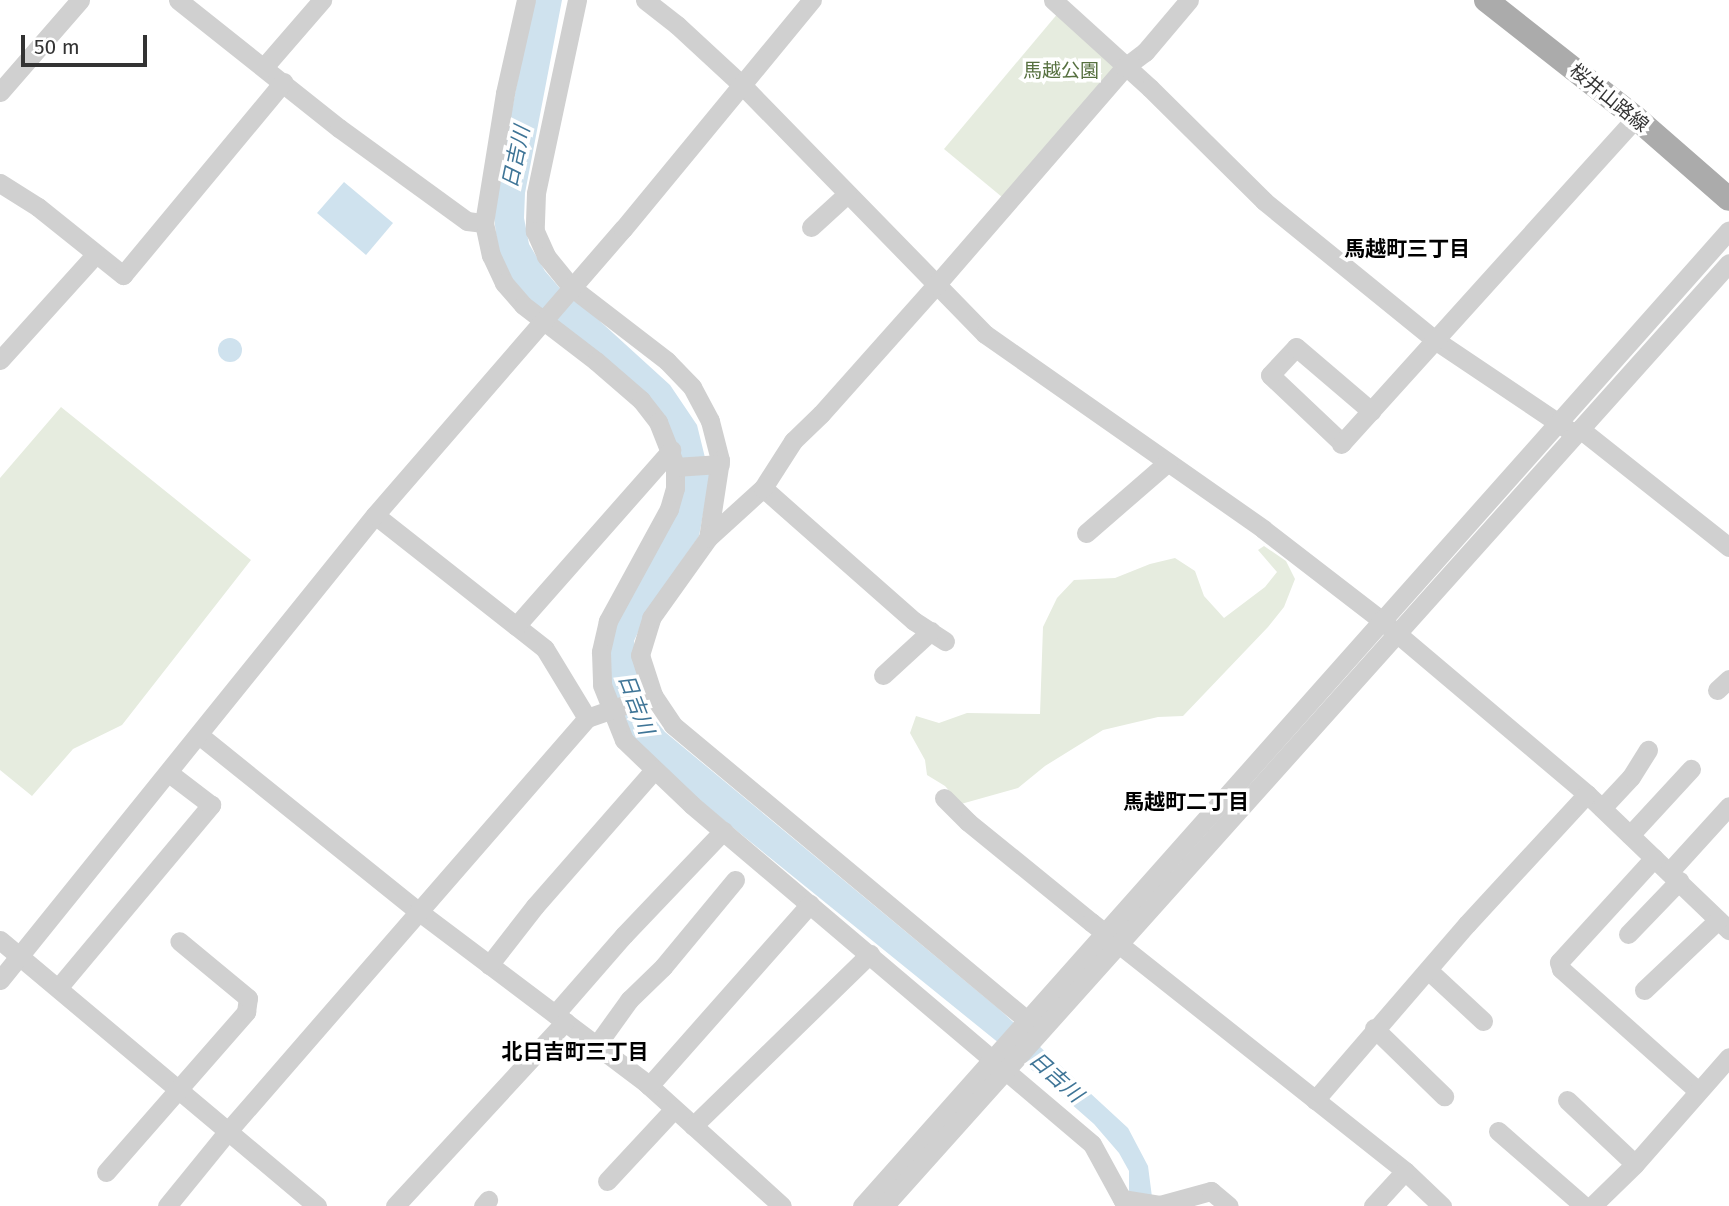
<!DOCTYPE html>
<meta charset="utf-8">
<style>
body{margin:0}
#map{position:relative;width:1729px;height:1206px;overflow:hidden;background:#fff;font-family:"Fira Sans","Noto Sans JP",sans-serif}
div>[style]{position:absolute}
[style*='--x']{left:calc(var(--x)*1px);top:calc(var(--y)*1px);width:calc(var(--w)*1px);rotate:calc(var(--a)*1deg)}
.green>*{inset:0;background:#e6ecdf}
.water>*{inset:0;background:#cfe2ee}
.round{border-radius:50%}
.minor>*{height:19px;margin:-9.5px;padding:0 9.5px;transform-origin:9.5px;border-radius:9.5px;background:#d0d0d0}
.major>*{height:24px;margin:-12px;padding:0 12px;transform-origin:12px;border-radius:12px;background:#ababab}
span{translate:-50% -50%;white-space:nowrap;text-align:center;line-height:1.15;-webkit-text-stroke:7px #fff;paint-order:stroke}
.park-label{font-size:19px;color:#56703f}
.street-label{font-size:19px;color:#333}
.water-label{font-size:21px;color:#3f7597;font-style:italic}
.neighbourhood-label{font-size:21px;color:#000;font-weight:700}
.scale{position:absolute;left:21px;top:35px;width:126px;height:32px;box-sizing:border-box;border:4px solid #333;border-top:0;padding-left:9px;font-size:21px;line-height:24px;white-space:nowrap;color:#333;-webkit-text-stroke:5px #fff;paint-order:stroke}
</style>
<div id="map">
<div class="green">
<div style="clip-path:polygon(1059px 12px,1116px 68px,1002px 197px,944px 149px)"></div>
<div style="clip-path:polygon(61px 407px,251px 560px,122px 725px,73px 749px,32px 796px,0 770px,0 478px)"></div>
<div style="clip-path:polygon(1264px 546px,1286px 561px,1295px 579px,1284px 607px,1268px 627px,1183px 716px,1158px 717px,1103px 730px,1045px 766px,1018px 788px,961px 804px,945px 786px,927px 775px,925px 760px,910px 733px,916px 716px,939px 723px,967px 713px,1040px 714px,1043px 627px,1057px 598px,1074px 580px,1115px 578px,1150px 564px,1175px 558px,1195px 571px,1204px 596px,1224px 618px,1265px 587px,1277px 572px,1258px 550px)"></div>
</div>
<div class="water">
<div style="clip-path:polygon(533px 0,562px 0,525px 193px,524px 218px,529px 244px,545px 271px,570px 300px,580px 303px,670px 385px,697px 425px,710px 478px,699px 536px,649px 608px,634px 641px,644px 706px,665px 732px,999px 1009px,1128px 1128px,1148px 1166px,1152px 1197px,1129px 1206px,1129px 1171px,1119px 1153px,1094px 1124px,1037px 1074px,689px 792px,639px 747px,621px 717px,608px 671px,610px 635px,651px 557px,664px 538px,678px 504px,675px 445px,532px 306px,499px 260px,493px 208px)"></div>
<div style="clip-path:polygon(344px 182px,393px 223px,366px 255px,317px 213px)"></div>
<div class="round" style="left:218px;top:338px;width:24px;height:24px"></div>
</div>
<div class="minor">
<div style="--x:178;--y:0;--w:206;--a:38.5"></div>
<div style="--x:339;--y:128;--w:158;--a:36"></div>
<div style="--x:467;--y:221;--w:17;--a:7"></div>
<div style="--x:484;--y:223;--w:33;--a:78"></div>
<div style="--x:491;--y:255;--w:31;--a:65"></div>
<div style="--x:504;--y:283;--w:29;--a:49"></div>
<div style="--x:523;--y:305;--w:92;--a:37.5"></div>
<div style="--x:596;--y:361;--w:60;--a:40.9"></div>
<div style="--x:641;--y:400;--w:28;--a:52"></div>
<div style="--x:658;--y:422;--w:46;--a:68.4"></div>
<div style="--x:675;--y:465;--w:23;--a:90"></div>
<div style="--x:675;--y:488;--w:22;--a:106"></div>
<div style="--x:669;--y:509;--w:128;--a:118.6"></div>
<div style="--x:608;--y:621;--w:32;--a:103"></div>
<div style="--x:601;--y:652;--w:33;--a:88"></div>
<div style="--x:602;--y:685;--w:59;--a:68.2"></div>
<div style="--x:624;--y:740;--w:94;--a:43.7"></div>
<div style="--x:692;--y:805;--w:524;--a:40.28"></div>
<div style="--x:1092;--y:1144;--w:63;--a:61.4"></div>
<div style="--x:577;--y:0;--w:197;--a:102"></div>
<div style="--x:536;--y:193;--w:38;--a:92"></div>
<div style="--x:535;--y:231;--w:27;--a:66"></div>
<div style="--x:546;--y:256;--w:40;--a:51"></div>
<div style="--x:571;--y:287;--w:121;--a:37.6"></div>
<div style="--x:667;--y:361;--w:36;--a:46"></div>
<div style="--x:692;--y:387;--w:38;--a:62"></div>
<div style="--x:710;--y:421;--w:40;--a:75.6"></div>
<div style="--x:720;--y:460;--w:79;--a:98.7"></div>
<div style="--x:645;--y:0;--w:41;--a:38"></div>
<div style="--x:677;--y:25;--w:88;--a:42.7"></div>
<div style="--x:742;--y:85;--w:348;--a:45.7"></div>
<div style="--x:985;--y:334;--w:340;--a:35"></div>
<div style="--x:1263;--y:529;--w:149;--a:37.6"></div>
<div style="--x:1381;--y:620;--w:270;--a:40.2"></div>
<div style="--x:1587;--y:794;--w:197;--a:43.8"></div>
<div style="--x:1053;--y:0;--w:131;--a:42.2"></div>
<div style="--x:1150;--y:88;--w:161;--a:44.7"></div>
<div style="--x:1264;--y:201;--w:220;--a:39.1"></div>
<div style="--x:1435;--y:340;--w:161;--a:33.9"></div>
<div style="--x:264;--y:67;--w:89;--a:-49.1"></div>
<div style="--x:0;--y:92;--w:122;--a:-49"></div>
<div style="--x:0;--y:183;--w:45;--a:32.3"></div>
<div style="--x:38;--y:207;--w:109;--a:38.7"></div>
<div style="--x:123;--y:275;--w:251;--a:-50.3"></div>
<div style="--x:484;--y:223;--w:132;--a:-80.8"></div>
<div style="--x:505;--y:93;--w:95;--a:-77.3"></div>
<div style="--x:811;--y:227;--w:49;--a:-42.5"></div>
<div style="--x:0;--y:360;--w:142;--a:-47.9"></div>
<div style="--x:1580;--y:429;--w:190;--a:38.4"></div>
<div style="--x:1342;--y:443;--w:99;--a:-136.6"></div>
<div style="--x:1270;--y:375;--w:38;--a:-47"></div>
<div style="--x:1296;--y:347;--w:99;--a:40.5"></div>
<div style="--x:1341;--y:444;--w:440;--a:-47.9"></div>
<div style="--x:675;--y:467;--w:45;--a:-3.8"></div>
<div style="--x:763;--y:488;--w:201;--a:41.4"></div>
<div style="--x:914;--y:621;--w:37;--a:33"></div>
<div style="--x:375;--y:515;--w:216;--a:38.2"></div>
<div style="--x:545;--y:649;--w:81;--a:58.7"></div>
<div style="--x:1086;--y:533;--w:108;--a:-40.9"></div>
<div style="--x:516;--y:626;--w:235;--a:-48.6"></div>
<div style="--x:883;--y:675;--w:65;--a:-42.5"></div>
<div style="--x:1717;--y:690;--w:16;--a:-43"></div>
<div style="--x:199;--y:735;--w:281;--a:38.8"></div>
<div style="--x:418;--y:911;--w:286;--a:37"></div>
<div style="--x:646;--y:1083;--w:183;--a:42.1"></div>
<div style="--x:944;--y:798;--w:34;--a:45"></div>
<div style="--x:968;--y:822;--w:159;--a:39.1"></div>
<div style="--x:1091;--y:922;--w:401;--a:38.4"></div>
<div style="--x:1405;--y:1171;--w:51;--a:43.4"></div>
<div style="--x:1602;--y:808;--w:42;--a:-46.9"></div>
<div style="--x:1631;--y:777;--w:32;--a:-58"></div>
<div style="--x:1630;--y:835;--w:90;--a:-47.3"></div>
<div style="--x:1654;--y:858;--w:141;--a:132.4"></div>
<div style="--x:1559;--y:962;--w:7;--a:74"></div>
<div style="--x:1561;--y:969;--w:183;--a:41.7"></div>
<div style="--x:1669;--y:872;--w:89;--a:-47.7"></div>
<div style="--x:1628;--y:934;--w:74;--a:-46.1"></div>
<div style="--x:0;--y:940;--w:414;--a:40"></div>
<div style="--x:489;--y:965;--w:75;--a:-52.1"></div>
<div style="--x:535;--y:906;--w:181;--a:-48.8"></div>
<div style="--x:1428;--y:970;--w:75;--a:42.8"></div>
<div style="--x:0;--y:980;--w:597;--a:-51.12"></div>
<div style="--x:375;--y:515;--w:379;--a:-49.1"></div>
<div style="--x:623;--y:229;--w:297;--a:-50.5"></div>
<div style="--x:58;--y:988;--w:239;--a:-50.1"></div>
<div style="--x:211;--y:805;--w:53;--a:-142.7"></div>
<div style="--x:1644;--y:990;--w:102;--a:-43.4"></div>
<div style="--x:555;--y:1014;--w:105;--a:-48.9"></div>
<div style="--x:624;--y:935;--w:144;--a:-46.4"></div>
<div style="--x:1374;--y:1028;--w:98;--a:44.2"></div>
<div style="--x:1040;--y:1031;--w:478;--a:-140.2"></div>
<div style="--x:673;--y:725;--w:36;--a:-124"></div>
<div style="--x:653;--y:695;--w:42;--a:-108"></div>
<div style="--x:640;--y:655;--w:39;--a:-73"></div>
<div style="--x:651;--y:618;--w:98;--a:-54.5"></div>
<div style="--x:708;--y:538;--w:74;--a:-42.3"></div>
<div style="--x:763;--y:488;--w:56;--a:-57.4"></div>
<div style="--x:793;--y:441;--w:39;--a:-44"></div>
<div style="--x:821;--y:414;--w:173;--a:-48.3"></div>
<div style="--x:936;--y:285;--w:289;--a:-49.1"></div>
<div style="--x:1125;--y:67;--w:25;--a:-37"></div>
<div style="--x:1145;--y:52;--w:68;--a:-49.8"></div>
<div style="--x:596;--y:1046;--w:57;--a:-54.3"></div>
<div style="--x:629;--y:1000;--w:47;--a:-44.1"></div>
<div style="--x:663;--y:967;--w:113;--a:-50.4"></div>
<div style="--x:649;--y:1086;--w:243;--a:-48.5"></div>
<div style="--x:1315;--y:1100;--w:233;--a:-49.2"></div>
<div style="--x:1467;--y:924;--w:177;--a:-47.3"></div>
<div style="--x:1567;--y:1100;--w:93;--a:43.3"></div>
<div style="--x:693;--y:1126;--w:247;--a:-44.2"></div>
<div style="--x:1498;--y:1131;--w:114;--a:41.1"></div>
<div style="--x:106;--y:1172;--w:213;--a:-48.8"></div>
<div style="--x:246;--y:1012;--w:14;--a:-82"></div>
<div style="--x:248;--y:998;--w:89;--a:-140.4"></div>
<div style="--x:607;--y:1181;--w:98;--a:-47.1"></div>
<div style="--x:1122;--y:1199;--w:38;--a:9"></div>
<div style="--x:1160;--y:1205;--w:53;--a:-15.4"></div>
<div style="--x:1211;--y:1191;--w:23;--a:40"></div>
<div style="--x:167;--y:1206;--w:97;--a:-50.9"></div>
<div style="--x:228;--y:1131;--w:547;--a:-49"></div>
<div style="--x:587;--y:718;--w:70;--a:-19.2"></div>
<div style="--x:395;--y:1206;--w:251;--a:-47.3"></div>
<div style="--x:483;--y:1206;--w:8;--a:-50"></div>
<div style="--x:862;--y:1206;--w:1305;--a:-48.38"></div>
<div style="--x:884;--y:1206;--w:1266;--a:-48.14"></div>
<div style="--x:1373;--y:1206;--w:47;--a:-47.6"></div>
<div style="--x:1592;--y:1206;--w:60;--a:-44.3"></div>
<div style="--x:1635;--y:1164;--w:142;--a:-48.7"></div>
</div>
<div class="major">
<div style="--x:1486;--y:0;--w:191;--a:38.2"></div>
<div style="--x:1636;--y:118;--w:123;--a:41.1"></div>
</div>
<div class="park-label">
<span style="left:1061px;top:71px">馬越公園</span>
</div>
<div class="street-label">
<span style="left:1609px;top:98px;rotate:39deg">桜井山路線</span>
</div>
<div class="water-label">
<span style="left:516px;top:157px;rotate:-78deg">日吉川</span>
<span style="left:636px;top:704px;rotate:69deg">日吉川</span>
<span style="left:1056px;top:1077px;rotate:42deg">日吉川</span>
</div>
<div class="neighbourhood-label">
<span style="left:1407px;top:249px">馬越町三丁目</span>
<span style="left:1186px;top:802px">馬越町二丁目</span>
<span style="left:575px;top:1052px">北日吉町三丁目</span>
</div>
<div class="scale">50 m</div>
</div>
